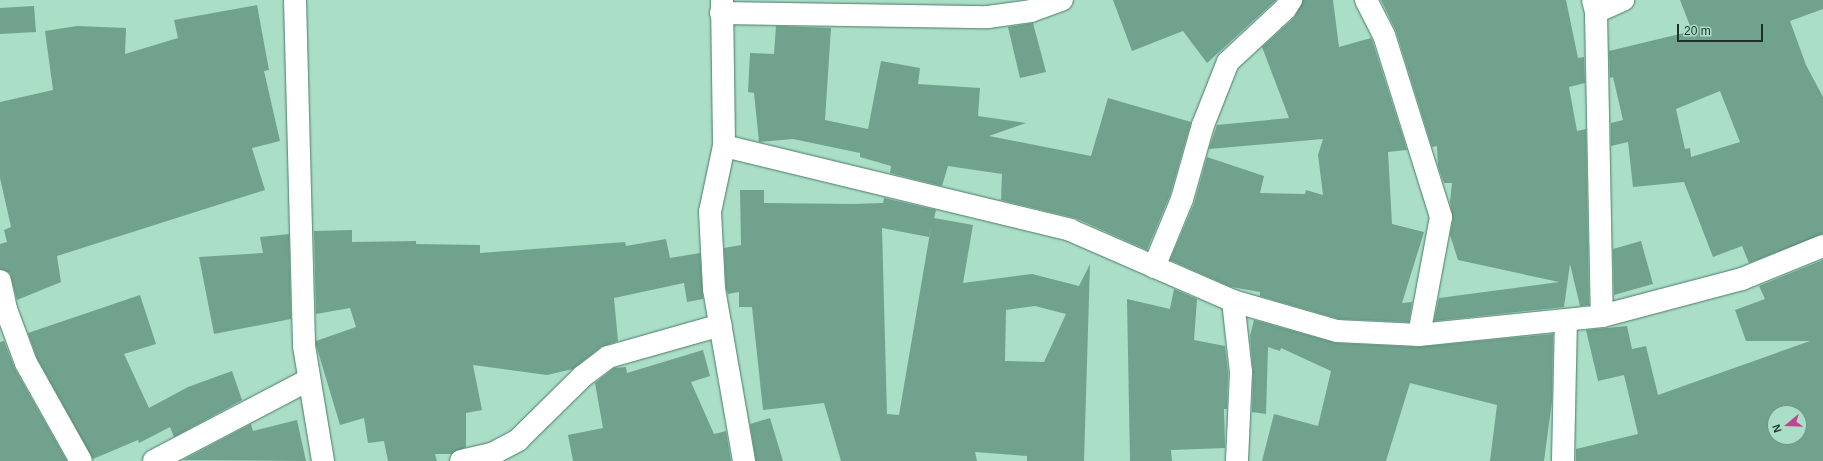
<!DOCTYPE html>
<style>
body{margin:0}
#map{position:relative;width:1823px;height:461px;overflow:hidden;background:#aadec7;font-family:Helvetica,sans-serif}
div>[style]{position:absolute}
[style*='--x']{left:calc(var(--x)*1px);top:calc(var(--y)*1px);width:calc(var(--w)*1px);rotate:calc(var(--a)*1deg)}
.building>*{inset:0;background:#71a28d}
.roads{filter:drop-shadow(0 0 1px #4a7b67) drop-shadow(0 0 1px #4a7b67)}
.minor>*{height:22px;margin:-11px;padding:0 11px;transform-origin:11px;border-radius:11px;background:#fff}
span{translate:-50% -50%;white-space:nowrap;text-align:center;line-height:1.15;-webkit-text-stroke:3px #aadec7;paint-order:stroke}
.north{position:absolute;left:1767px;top:405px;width:40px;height:40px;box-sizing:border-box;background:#aadec7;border:1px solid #719987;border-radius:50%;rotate:251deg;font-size:11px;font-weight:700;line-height:16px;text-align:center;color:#1c3128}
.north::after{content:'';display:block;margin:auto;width:14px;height:18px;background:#c24492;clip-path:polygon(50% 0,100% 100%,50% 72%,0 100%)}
.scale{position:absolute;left:1677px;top:24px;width:86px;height:18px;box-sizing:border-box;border:2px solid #1c3128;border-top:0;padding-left:5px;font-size:12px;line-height:14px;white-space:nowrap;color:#1c3128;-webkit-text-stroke:3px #aadec7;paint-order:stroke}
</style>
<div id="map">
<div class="building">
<div style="clip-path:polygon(1113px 0,1276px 0,1207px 63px,1183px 31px,1132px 51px)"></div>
<div style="clip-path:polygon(1303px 0,1333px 0,1339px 47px,1371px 38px,1372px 40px,1407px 150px,1388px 152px,1392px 224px,1424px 232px,1402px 303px,1412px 302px,1409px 322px,1339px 319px,1260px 296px,1260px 292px,1231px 287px,1170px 260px,1194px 204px,1207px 157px,1264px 176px,1260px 193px,1305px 194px,1306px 190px,1323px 195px,1318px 155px,1323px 139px,1209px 149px,1217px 125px,1289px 118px,1262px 47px,1294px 18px)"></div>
<div style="clip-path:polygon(1381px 0,1566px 0,1578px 58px,1584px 57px,1585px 83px,1569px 87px,1577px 131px,1586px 129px,1589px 305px,1580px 306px,1570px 264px,1564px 307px,1434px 321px,1439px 298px,1559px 282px,1458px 260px,1450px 235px,1453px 219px,1450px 202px,1452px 183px,1444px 183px,1438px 166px,1437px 146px,1432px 147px,1396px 31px)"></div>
<div style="clip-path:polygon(evenodd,1680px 0,1823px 0,1823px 9px,1790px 21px,1806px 65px,1823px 97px,1823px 234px,1749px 263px,1742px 246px,1713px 257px,1684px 182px,1633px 187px,1628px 142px,1611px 146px,1611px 123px,1623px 120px,1613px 77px,1610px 78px,1609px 51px,1692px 31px,1680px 0,1720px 91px,1740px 142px,1691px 157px,1690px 148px,1685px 149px,1676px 109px,1720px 91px)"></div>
<div style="clip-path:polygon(257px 5px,269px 70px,264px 71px,280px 141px,252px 148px,265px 190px,57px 256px,61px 282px,17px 300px,10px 273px,0 269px,0 244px,7px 242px,4px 230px,11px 227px,0 178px,0 102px,53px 90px,45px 31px,77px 26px,126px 28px,125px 54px,178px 38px,174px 20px)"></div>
<div style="clip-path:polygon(34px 6px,36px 32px,0 34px,0 8px)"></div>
<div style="clip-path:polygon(1033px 23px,1046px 72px,1020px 78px,1008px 27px)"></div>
<div style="clip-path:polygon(776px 26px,831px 28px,825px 120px,868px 129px,881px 61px,920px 68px,918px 84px,980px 88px,978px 116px,1026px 123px,989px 136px,1091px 156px,1108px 98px,1191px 122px,1170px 195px,1147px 250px,1075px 218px,1001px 200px,1002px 174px,948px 166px,942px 186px,890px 173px,891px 166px,860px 157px,860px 153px,793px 139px,759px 142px,754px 93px,748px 92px,750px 53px,774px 54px)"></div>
<div style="clip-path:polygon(evenodd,740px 190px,764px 190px,764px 203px,853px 204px,883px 203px,884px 198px,936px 210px,934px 218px,973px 225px,963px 283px,1032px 274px,1079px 286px,1090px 264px,1084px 461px,1027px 461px,1027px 456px,975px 452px,977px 461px,841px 461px,824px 403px,763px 410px,752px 307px,739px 307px,739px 292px,728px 294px,726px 288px,724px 248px,741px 245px,740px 190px,931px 227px,899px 415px,887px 414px,882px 228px,929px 237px,931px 227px,740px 190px,1035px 306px,1066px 314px,1044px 362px,1005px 361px,1006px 310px,1035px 306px)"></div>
<div style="clip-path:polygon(352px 230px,352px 242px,416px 241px,416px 244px,480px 245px,480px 253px,625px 242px,626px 246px,666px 239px,670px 258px,700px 253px,703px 299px,687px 302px,684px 283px,614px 298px,618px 341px,601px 347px,573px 369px,547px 375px,473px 365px,482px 410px,466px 413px,466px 447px,451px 454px,435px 454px,437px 461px,388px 461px,384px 441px,368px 443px,364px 418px,340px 425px,316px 345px,316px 341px,356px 327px,350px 308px,316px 314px,314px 231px)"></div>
<div style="clip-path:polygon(289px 234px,291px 319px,214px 334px,199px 257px,263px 253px,260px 237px)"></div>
<div style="clip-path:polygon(1641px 241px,1653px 284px,1614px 295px,1613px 249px)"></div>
<div style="clip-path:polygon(evenodd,1823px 260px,1823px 461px,1576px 461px,1576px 449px,1638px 434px,1624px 375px,1598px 381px,1586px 330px,1627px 326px,1632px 349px,1646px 346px,1658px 395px,1810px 341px,1746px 341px,1735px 310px,1765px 299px,1759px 286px,1823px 260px,1775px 413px,1799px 413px,1799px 437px,1775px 437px,1775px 413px)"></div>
<div style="clip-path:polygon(1174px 289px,1197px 299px,1194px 340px,1225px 346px,1228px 372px,1227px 409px,1224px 409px,1225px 448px,1171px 450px,1172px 461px,1130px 461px,1127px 299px,1170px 309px)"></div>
<div style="clip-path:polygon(140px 295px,156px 344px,124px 354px,149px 408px,188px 387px,232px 371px,242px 400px,174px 437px,170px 427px,139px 443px,138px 440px,93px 459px,37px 358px,28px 333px)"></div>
<div style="clip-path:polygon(1254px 320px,1336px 343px,1418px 347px,1553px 334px,1552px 401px,1544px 461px,1490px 461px,1497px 405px,1410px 383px,1386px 461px,1262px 461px,1274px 414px,1318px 426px,1331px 371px,1281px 348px,1280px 351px,1268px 347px,1266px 414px,1252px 412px,1253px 372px,1250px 336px)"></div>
<div style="clip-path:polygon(4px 341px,15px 369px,67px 461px,0 461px,0 342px)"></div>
<div style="clip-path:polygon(703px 350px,710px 376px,691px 382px,714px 434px,726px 431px,731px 461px,573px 461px,568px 435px,603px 428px,595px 383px,614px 368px,626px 367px,627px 373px)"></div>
<div style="clip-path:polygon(770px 418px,783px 461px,756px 461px,750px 424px)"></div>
<div style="clip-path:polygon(297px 420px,306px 461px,183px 460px,251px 424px,253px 431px)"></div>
</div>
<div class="roads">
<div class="minor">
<div style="--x:295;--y:0;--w:346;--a:88.5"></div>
<div style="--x:304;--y:346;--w:117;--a:80.6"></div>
<div style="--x:722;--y:0;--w:146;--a:89.2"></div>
<div style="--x:724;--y:146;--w:67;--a:102"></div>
<div style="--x:710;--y:212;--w:77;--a:87"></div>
<div style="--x:714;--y:289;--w:175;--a:80.1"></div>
<div style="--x:1366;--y:0;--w:39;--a:63"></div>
<div style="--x:1384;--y:35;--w:191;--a:72.6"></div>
<div style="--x:1441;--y:217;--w:120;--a:100.6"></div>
<div style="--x:1593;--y:0;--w:12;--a:76"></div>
<div style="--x:1596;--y:12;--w:304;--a:88.9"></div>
<div style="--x:1596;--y:12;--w:30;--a:-24"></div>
<div style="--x:721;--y:13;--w:267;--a:0.9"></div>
<div style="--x:988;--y:17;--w:43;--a:-7.9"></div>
<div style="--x:1031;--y:11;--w:33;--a:-20"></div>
<div style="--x:724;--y:146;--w:356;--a:13.6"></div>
<div style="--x:1070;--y:230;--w:178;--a:23.5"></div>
<div style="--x:1233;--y:301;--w:108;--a:16.1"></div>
<div style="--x:1337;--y:331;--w:82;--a:2.8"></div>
<div style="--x:1419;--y:335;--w:184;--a:-5.9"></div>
<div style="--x:1602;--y:316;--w:145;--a:-14.8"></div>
<div style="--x:1742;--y:279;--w:87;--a:-22.2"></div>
<div style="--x:1154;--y:267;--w:74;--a:-67.6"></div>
<div style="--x:1182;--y:199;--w:77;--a:-74.2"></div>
<div style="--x:1203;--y:125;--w:68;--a:-68.4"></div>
<div style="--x:1228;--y:62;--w:78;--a:-42.9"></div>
<div style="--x:1285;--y:9;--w:11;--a:-56"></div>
<div style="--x:0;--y:281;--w:29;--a:78"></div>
<div style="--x:6;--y:309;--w:58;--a:69.7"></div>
<div style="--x:26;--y:363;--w:112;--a:60.7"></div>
<div style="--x:1233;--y:301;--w:71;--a:83.6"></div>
<div style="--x:1241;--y:372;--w:89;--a:92.6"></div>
<div style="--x:154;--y:461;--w:174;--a:-27.7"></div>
<div style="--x:461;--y:461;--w:32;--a:-13"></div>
<div style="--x:492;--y:454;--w:30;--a:-28"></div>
<div style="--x:518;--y:440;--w:91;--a:-44.6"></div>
<div style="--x:583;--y:376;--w:31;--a:-37"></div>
<div style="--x:608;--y:357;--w:117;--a:-15.8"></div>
<div style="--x:1563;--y:461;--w:140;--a:-88.8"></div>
</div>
</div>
<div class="north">N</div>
<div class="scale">20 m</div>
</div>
